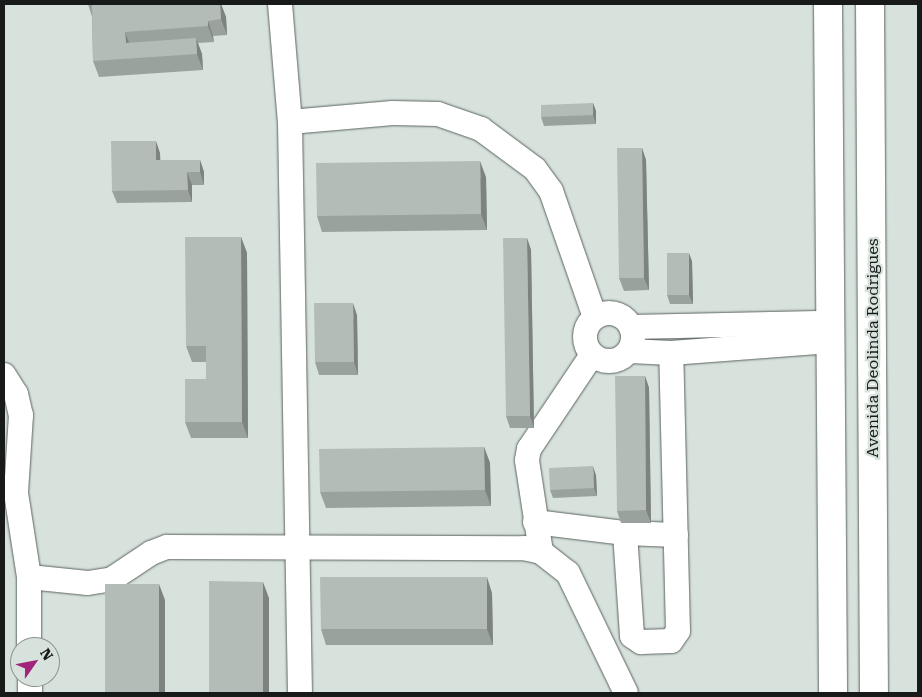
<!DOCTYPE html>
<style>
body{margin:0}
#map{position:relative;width:922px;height:697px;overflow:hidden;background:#d8e2dd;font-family:"Roboto Serif",serif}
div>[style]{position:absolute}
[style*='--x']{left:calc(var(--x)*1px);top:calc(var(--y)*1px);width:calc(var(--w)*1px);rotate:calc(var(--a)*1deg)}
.roads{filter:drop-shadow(0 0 1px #5b645f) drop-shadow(0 0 1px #5b645f)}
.minor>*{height:24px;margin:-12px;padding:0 12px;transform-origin:12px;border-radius:12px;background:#fff}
.minor>.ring{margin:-12px;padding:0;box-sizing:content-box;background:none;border:24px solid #fff;border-radius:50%}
.highway>*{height:28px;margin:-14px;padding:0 14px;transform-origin:14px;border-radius:14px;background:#fff}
.wall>*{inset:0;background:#9aa29d}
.shaded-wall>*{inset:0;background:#7d8480}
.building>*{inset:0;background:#b3bcb7}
span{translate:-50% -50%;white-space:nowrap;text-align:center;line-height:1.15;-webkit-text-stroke:4.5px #d8e2dd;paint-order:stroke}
.street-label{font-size:16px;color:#171a18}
.frame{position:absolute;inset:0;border:5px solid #171a18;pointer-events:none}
.north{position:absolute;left:10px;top:637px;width:50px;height:50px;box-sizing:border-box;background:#d8e2dd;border:1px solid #8b928e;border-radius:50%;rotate:57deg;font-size:14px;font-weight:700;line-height:20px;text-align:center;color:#171a18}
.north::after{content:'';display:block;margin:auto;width:18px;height:22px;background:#a0257b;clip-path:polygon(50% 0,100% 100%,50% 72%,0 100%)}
</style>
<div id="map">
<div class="roads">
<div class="minor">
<div style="--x:280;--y:4;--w:118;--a:85.2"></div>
<div style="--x:290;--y:122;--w:571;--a:89"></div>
<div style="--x:290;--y:122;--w:103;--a:-5"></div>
<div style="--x:393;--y:113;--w:45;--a:1.3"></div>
<div style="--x:438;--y:114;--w:46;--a:19.2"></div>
<div style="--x:481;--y:129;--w:67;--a:36.5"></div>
<div style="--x:535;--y:169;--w:27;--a:54"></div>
<div style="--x:551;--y:191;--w:133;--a:70.8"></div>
<div class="ring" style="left:585px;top:313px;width:24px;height:24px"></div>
<div style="--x:631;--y:327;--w:199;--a:-1.2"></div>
<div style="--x:630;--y:351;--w:41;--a:2.8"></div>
<div style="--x:671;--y:353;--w:160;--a:-4.3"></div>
<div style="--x:4;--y:375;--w:22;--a:58"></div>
<div style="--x:16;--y:394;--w:22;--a:77"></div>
<div style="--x:21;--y:415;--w:78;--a:93.7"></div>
<div style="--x:16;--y:493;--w:85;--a:81.2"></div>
<div style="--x:29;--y:577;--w:70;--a:90"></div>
<div style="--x:535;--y:522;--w:91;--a:7"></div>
<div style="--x:625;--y:533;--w:51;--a:2.2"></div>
<div style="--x:625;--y:533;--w:103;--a:86.1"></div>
<div style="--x:632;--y:636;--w:11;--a:34"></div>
<div style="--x:641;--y:642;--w:30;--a:-2"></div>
<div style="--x:671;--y:641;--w:12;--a:-55"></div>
<div style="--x:678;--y:631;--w:278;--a:-91.4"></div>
<div style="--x:541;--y:552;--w:93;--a:-98.7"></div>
<div style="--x:527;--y:460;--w:11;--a:-80"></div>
<div style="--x:529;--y:449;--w:113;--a:-56.2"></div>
<div style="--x:29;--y:577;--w:59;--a:5.8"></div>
<div style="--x:88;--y:583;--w:24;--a:-9"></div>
<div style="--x:112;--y:579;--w:47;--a:-33.7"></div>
<div style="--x:151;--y:553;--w:17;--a:-21"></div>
<div style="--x:167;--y:547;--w:357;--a:0.2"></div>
<div style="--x:524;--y:548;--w:17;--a:13"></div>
<div style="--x:541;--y:552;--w:34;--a:38"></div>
<div style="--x:568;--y:573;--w:133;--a:64.2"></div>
<div style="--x:30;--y:677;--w:16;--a:90"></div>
</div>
<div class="highway">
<div style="--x:828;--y:4;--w:689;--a:89.58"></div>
<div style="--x:870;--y:4;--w:689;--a:89.67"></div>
</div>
</div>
<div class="wall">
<div style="clip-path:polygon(88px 4px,221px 4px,226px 17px,227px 35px,213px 36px,214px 42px,198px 43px,202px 54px,203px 70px,99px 77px,93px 61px,92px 17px)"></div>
<div style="clip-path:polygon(593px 103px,596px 111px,596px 124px,544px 126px,541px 117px)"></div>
<div style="clip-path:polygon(642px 148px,646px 160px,649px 290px,624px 291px,619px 278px)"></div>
<div style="clip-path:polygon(160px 153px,160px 160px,200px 160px,204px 172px,204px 185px,192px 185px,192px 202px,117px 203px,112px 191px)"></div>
<div style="clip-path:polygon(486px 177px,487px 230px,322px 232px,317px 216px)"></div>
<div style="clip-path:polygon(241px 237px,247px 253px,248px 438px,191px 438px,185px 422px,206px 379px,206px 362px,192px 362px,186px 346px)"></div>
<div style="clip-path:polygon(527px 238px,531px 250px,534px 428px,510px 428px,506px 416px)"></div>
<div style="clip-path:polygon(692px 261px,693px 304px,670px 304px,667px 295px)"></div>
<div style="clip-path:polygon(357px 315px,358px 375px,319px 375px,315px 362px)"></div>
<div style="clip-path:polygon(645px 376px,649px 388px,651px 523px,621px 523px,617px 511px)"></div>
<div style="clip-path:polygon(484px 447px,490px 463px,491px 506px,326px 508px,320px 492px)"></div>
<div style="clip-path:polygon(596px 475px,597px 496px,553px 498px,550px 490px)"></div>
<div style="clip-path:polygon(492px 593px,493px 645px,326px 645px,321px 629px)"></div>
</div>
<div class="shaded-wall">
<div style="clip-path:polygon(220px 4px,221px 4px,226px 17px,227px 35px,221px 19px)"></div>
<div style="clip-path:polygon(208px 21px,213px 36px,214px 42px,208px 26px)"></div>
<div style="clip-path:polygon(125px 32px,131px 48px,126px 43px)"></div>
<div style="clip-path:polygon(196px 38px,202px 54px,203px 70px,197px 54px)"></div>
<div style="clip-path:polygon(593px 103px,596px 111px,596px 124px,593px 115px)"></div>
<div style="clip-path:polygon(156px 141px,160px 153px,161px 173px,156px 160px)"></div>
<div style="clip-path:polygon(642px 148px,646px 160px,649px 290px,644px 278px)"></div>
<div style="clip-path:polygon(200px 160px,204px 172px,204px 185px,200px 172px)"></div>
<div style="clip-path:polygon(480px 161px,486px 177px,487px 230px,481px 214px)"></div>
<div style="clip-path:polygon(187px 172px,192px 185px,192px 202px,188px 190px)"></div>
<div style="clip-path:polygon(241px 237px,247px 253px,248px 438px,242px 422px)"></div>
<div style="clip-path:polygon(527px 238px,531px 250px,534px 428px,530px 416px)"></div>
<div style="clip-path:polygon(689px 253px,692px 261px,693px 304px,689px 295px)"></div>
<div style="clip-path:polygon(353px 303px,357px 315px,358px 375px,354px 362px)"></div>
<div style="clip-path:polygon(645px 376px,649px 388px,651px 523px,646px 510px)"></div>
<div style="clip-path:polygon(484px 447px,490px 463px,491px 506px,485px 490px)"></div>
<div style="clip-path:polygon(593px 466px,596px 475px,597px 496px,594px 488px)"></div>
<div style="clip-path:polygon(487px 577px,492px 593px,493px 645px,487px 629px)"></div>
<div style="clip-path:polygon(263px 582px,269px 598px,269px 693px,263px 693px)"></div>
<div style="clip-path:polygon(159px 584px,165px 600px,165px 693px,159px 693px)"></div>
</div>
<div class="building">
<div style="clip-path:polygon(92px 4px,220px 4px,221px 19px,208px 21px,208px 26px,125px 32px,126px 43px,196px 38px,197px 54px,93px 61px)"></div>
<div style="clip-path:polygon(593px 103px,593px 115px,541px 117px,541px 105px)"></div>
<div style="clip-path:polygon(111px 141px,156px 141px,156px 160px,200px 160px,200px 172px,187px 172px,188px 190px,112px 191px)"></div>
<div style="clip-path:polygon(617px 148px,642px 148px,644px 278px,619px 278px)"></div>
<div style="clip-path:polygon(480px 161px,481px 214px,317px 216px,316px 163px)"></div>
<div style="clip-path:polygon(185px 237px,241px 237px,242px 422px,185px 422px,185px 379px,206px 379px,206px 346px,186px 346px)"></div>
<div style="clip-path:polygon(503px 238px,527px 238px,530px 416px,506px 416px)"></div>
<div style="clip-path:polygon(667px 253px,689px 253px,689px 295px,667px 295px)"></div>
<div style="clip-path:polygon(314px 303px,353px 303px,354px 362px,315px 362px)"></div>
<div style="clip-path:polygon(615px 376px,645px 376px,646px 510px,617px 511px)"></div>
<div style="clip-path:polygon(484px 447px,485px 490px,320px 492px,319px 449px)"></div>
<div style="clip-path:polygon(593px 466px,594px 488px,550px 490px,549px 468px)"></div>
<div style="clip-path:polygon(320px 577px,487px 577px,487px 629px,321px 629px)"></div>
<div style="clip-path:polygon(209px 581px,263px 582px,263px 693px,209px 693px)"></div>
<div style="clip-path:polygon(105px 584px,159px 584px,159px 693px,105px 693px)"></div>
</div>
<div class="street-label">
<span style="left:873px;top:348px;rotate:-90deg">Avenida Deolinda Rodrigues</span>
</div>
<div class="frame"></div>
<div class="north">N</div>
</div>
